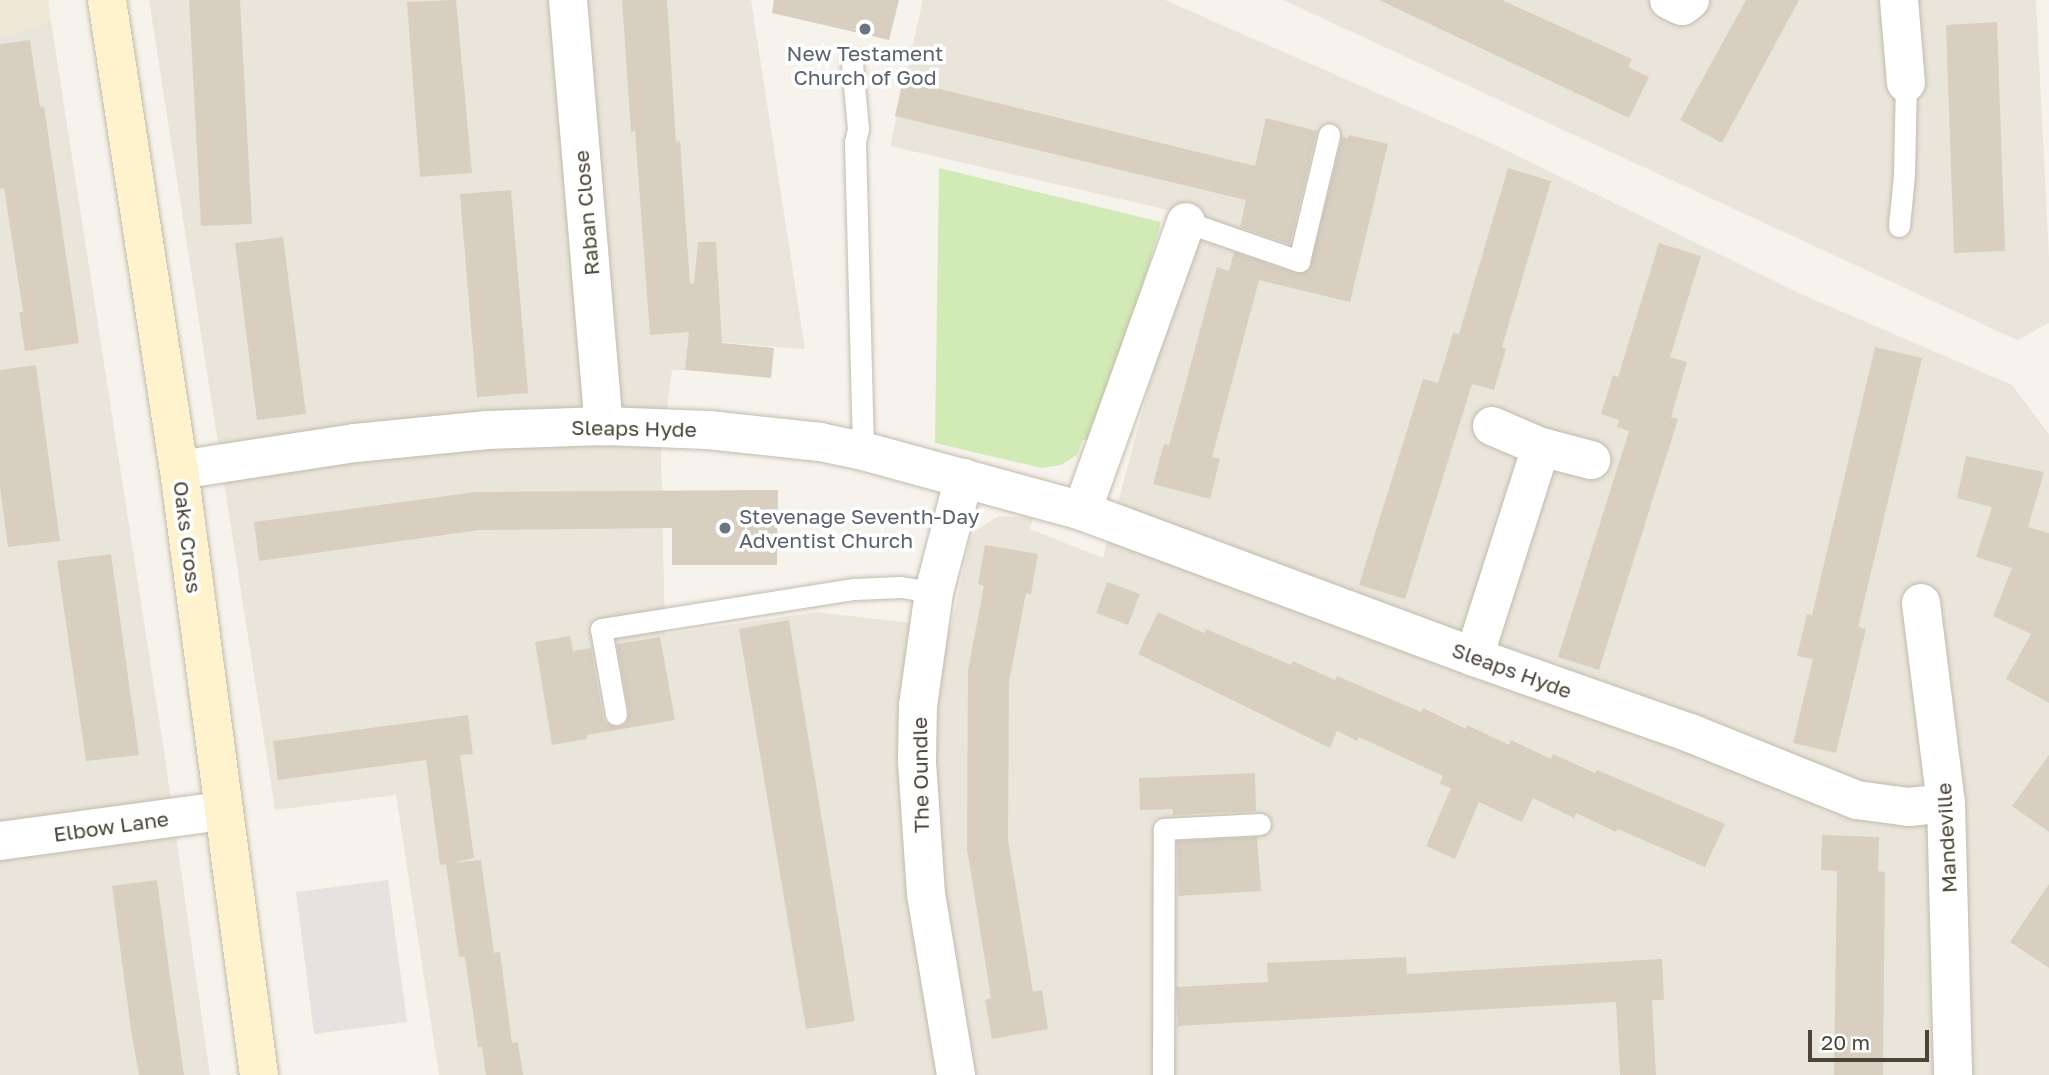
<!DOCTYPE html>
<style>
body{margin:0}
#map{position:relative;width:2049px;height:1075px;overflow:hidden;background:#f6f3ec;font-family:"Golos Text",sans-serif}
div>[style]{position:absolute}
[style*='--x']{left:calc(var(--x)*1px);top:calc(var(--y)*1px);width:calc(var(--w)*1px);rotate:calc(var(--a)*1deg)}
.residential>*{inset:0;background:#eae5da}
.education>*{inset:0;background:#efe8d6}
.green>*{inset:0;background:#d2eab5}
.parking>*{inset:0;background:#e5e3e0}
.building>*{inset:0;background:#d8cfc1}
.roads{filter:drop-shadow(0 0 2px #c2bbae) drop-shadow(0 0 2px #c2bbae)}
.lane>*{height:21px;margin:-10.5px;padding:0 10.5px;transform-origin:10.5px;border-radius:10.5px;background:#fff}
.street>*{height:38px;margin:-19px;padding:0 19px;transform-origin:19px;border-radius:19px;background:#fff}
.secondary>*{height:38px;margin:-19px;padding:0 19px;transform-origin:19px;border-radius:19px;background:#fff3cd}
.dots>*{width:19px;height:19px;translate:-50% -50%;box-sizing:border-box;border:4px solid #fff;border-radius:50%}
span{translate:-50% -50%;white-space:nowrap;text-align:center;line-height:1.15;-webkit-text-stroke:7px #fff;paint-order:stroke}
.worship-label{font-size:21px;color:#5b616d}
.left{translate:0 -50%;text-align:left}
.street-label{font-size:21px;color:#4b4439}
.scale{position:absolute;left:1808px;top:1030px;width:121px;height:32px;box-sizing:border-box;border:4px solid #4b4439;border-top:0;padding-left:9px;font-size:21px;line-height:24px;white-space:nowrap;color:#4b4439;-webkit-text-stroke:5px #fff;paint-order:stroke}
</style>
<div id="map">
<div class="residential">
<div style="clip-path:polygon(149px 0,751px 0,805px 349px,689px 340px,685px 370px,672px 370px,661px 453px,665px 634px,817px 612px,951px 628px,969px 543px,975px 531px,999px 516px,1033px 518px,1030px 529px,1103px 558px,1178px 279px,1199px 217px,890px 146px,923px 0,1165px 0,1489px 142px,1801px 294px,2012px 385px,2049px 434px,2049px 1075px,439px 1075px,396px 795px,275px 810px)"></div>
<div style="clip-path:polygon(1283px 0,2036px 0,2049px 258px,2049px 323px,2017px 340px)"></div>
<div style="clip-path:polygon(51px 21px,164px 751px,210px 1075px,0 1075px,0 37px)"></div>
</div>
<div class="education">
<div style="clip-path:polygon(0 0,48px 0,51px 21px,0 37px)"></div>
</div>
<div class="green">
<div style="clip-path:polygon(939px 168px,1161px 222px,1100px 438px,1083px 440px,1077px 455px,1061px 465px,1042px 468px,935px 443px)"></div>
</div>
<div class="parking">
<div style="clip-path:polygon(388px 880px,407px 1022px,314px 1034px,296px 892px)"></div>
</div>
<div class="building">
<div style="clip-path:polygon(189px 0,240px 0,252px 224px,201px 226px)"></div>
<div style="clip-path:polygon(456px 0,472px 173px,420px 177px,407px 2px)"></div>
<div style="clip-path:polygon(622px 0,667px 0,676px 142px,680px 141px,690px 284px,694px 283px,698px 242px,716px 242px,722px 343px,774px 348px,771px 378px,685px 370px,689px 332px,650px 335px,635px 131px,631px 132px)"></div>
<div style="clip-path:polygon(774px 0,899px 0,889px 40px,772px 13px)"></div>
<div style="clip-path:polygon(1379px 0,1502px 0,1632px 59px,1628px 67px,1649px 77px,1629px 118px)"></div>
<div style="clip-path:polygon(1746px 0,1799px 0,1722px 143px,1680px 120px)"></div>
<div style="clip-path:polygon(1997px 22px,2005px 251px,1954px 253px,1946px 25px)"></div>
<div style="clip-path:polygon(30px 40px,40px 107px,44px 106px,79px 343px,25px 351px,19px 312px,23px 312px,4px 188px,0 189px,0 44px)"></div>
<div style="clip-path:polygon(903px 80px,1255px 166px,1266px 118px,1317px 131px,1290px 244px,1240px 227px,1246px 200px,895px 116px)"></div>
<div style="clip-path:polygon(1349px 135px,1388px 144px,1350px 302px,1259px 280px,1212px 457px,1220px 459px,1210px 499px,1153px 484px,1164px 444px,1169px 445px,1217px 267px,1229px 271px,1234px 252px,1295px 273px,1309px 270px,1342px 137px,1348px 138px)"></div>
<div style="clip-path:polygon(1508px 168px,1551px 181px,1502px 347px,1506px 349px,1494px 390px,1472px 384px,1405px 599px,1359px 585px,1423px 379px,1438px 383px,1453px 333px,1459px 334px)"></div>
<div style="clip-path:polygon(511px 190px,528px 393px,477px 397px,460px 194px)"></div>
<div style="clip-path:polygon(283px 237px,306px 414px,257px 420px,235px 243px)"></div>
<div style="clip-path:polygon(1659px 243px,1701px 256px,1670px 357px,1687px 362px,1671px 417px,1678px 419px,1599px 670px,1558px 657px,1629px 431px,1617px 427px,1619px 420px,1601px 414px,1613px 375px,1618px 377px)"></div>
<div style="clip-path:polygon(1875px 347px,1922px 358px,1858px 627px,1866px 629px,1836px 753px,1793px 743px,1813px 659px,1797px 656px,1807px 614px,1812px 615px)"></div>
<div style="clip-path:polygon(36px 365px,60px 541px,8px 547px,0 487px,0 370px)"></div>
<div style="clip-path:polygon(1966px 456px,2044px 472px,2028px 527px,2049px 533px,2049px 703px,2006px 679px,2031px 634px,1993px 616px,2012px 568px,1976px 557px,1992px 507px,1957px 498px)"></div>
<div style="clip-path:polygon(778px 490px,777px 565px,672px 565px,672px 528px,479px 530px,259px 561px,254px 522px,476px 492px)"></div>
<div style="clip-path:polygon(985px 545px,1038px 554px,1031px 594px,1026px 593px,1009px 682px,1008px 840px,1033px 992px,1042px 990px,1048px 1029px,992px 1039px,985px 1000px,991px 998px,967px 849px,968px 670px,984px 586px,978px 584px)"></div>
<div style="clip-path:polygon(111px 554px,139px 755px,86px 761px,57px 561px)"></div>
<div style="clip-path:polygon(1107px 582px,1140px 594px,1128px 625px,1096px 613px)"></div>
<div style="clip-path:polygon(1158px 612px,1204px 633px,1206px 629px,1291px 665px,1293px 661px,1335px 680px,1337px 676px,1421px 712px,1423px 708px,1466px 729px,1467px 725px,1509px 745px,1511px 740px,1551px 759px,1553px 754px,1595px 773px,1597px 770px,1725px 824px,1705px 867px,1618px 829px,1616px 832px,1576px 813px,1574px 818px,1533px 798px,1522px 822px,1479px 802px,1455px 859px,1426px 846px,1451px 788px,1440px 784px,1443px 776px,1359px 737px,1357px 741px,1337px 731px,1330px 748px,1138px 654px)"></div>
<div style="clip-path:polygon(789px 620px,855px 1021px,806px 1029px,739px 629px)"></div>
<div style="clip-path:polygon(570px 636px,573px 651px,591px 648px,603px 717px,606px 723px,618px 727px,625px 724px,629px 712px,617px 644px,660px 637px,675px 720px,587px 735px,587px 739px,552px 745px,535px 642px)"></div>
<div style="clip-path:polygon(468px 715px,473px 754px,460px 755px,474px 858px,452px 863px,481px 860px,494px 953px,500px 952px,512px 1043px,518px 1042px,523px 1075px,486px 1075px,482px 1047px,478px 1047px,465px 957px,459px 957px,446px 864px,440px 865px,426px 760px,278px 780px,273px 741px)"></div>
<div style="clip-path:polygon(2049px 755px,2049px 832px,2012px 806px)"></div>
<div style="clip-path:polygon(1255px 773px,1256px 811px,1173px 815px,1173px 809px,1140px 810px,1139px 778px)"></div>
<div style="clip-path:polygon(1822px 835px,1879px 837px,1878px 871px,1885px 872px,1883px 1075px,1834px 1075px,1837px 871px,1821px 870px)"></div>
<div style="clip-path:polygon(1257px 837px,1261px 891px,1178px 896px,1177px 841px)"></div>
<div style="clip-path:polygon(157px 880px,170px 976px,184px 1075px,139px 1075px,131px 1030px,112px 886px)"></div>
<div style="clip-path:polygon(2049px 884px,2049px 968px,2010px 942px)"></div>
<div style="clip-path:polygon(1406px 957px,1407px 974px,1662px 959px,1664px 1000px,1652px 1000px,1656px 1075px,1620px 1075px,1616px 1002px,1178px 1026px,1176px 987px,1268px 982px,1267px 963px)"></div>
</div>
<div class="roads">
<div class="lane">
<div style="--x:852;--y:63;--w:66;--a:84.8"></div>
<div style="--x:858;--y:129;--w:13;--a:103"></div>
<div style="--x:855;--y:142;--w:309;--a:88.5"></div>
<div style="--x:1186;--y:222;--w:120;--a:19"></div>
<div style="--x:1299;--y:261;--w:130;--a:-76.6"></div>
<div style="--x:1899;--y:226;--w:51;--a:-84.4"></div>
<div style="--x:1904;--y:175;--w:92;--a:-88.8"></div>
<div style="--x:616;--y:714;--w:86;--a:-100"></div>
<div style="--x:601;--y:629;--w:256;--a:-9"></div>
<div style="--x:854;--y:589;--w:47;--a:-2.4"></div>
<div style="--x:901;--y:587;--w:33;--a:9"></div>
<div style="--x:1163;--y:1075;--w:246;--a:-89.8"></div>
<div style="--x:1164;--y:829;--w:96;--a:-3"></div>
</div>
<div class="street">
<div style="--x:568;--y:0;--w:428;--a:85.2"></div>
<div style="--x:1669;--y:0;--w:14;--a:25"></div>
<div style="--x:1682;--y:6;--w:10;--a:-37"></div>
<div style="--x:1899;--y:0;--w:83;--a:85.2"></div>
<div style="--x:1492;--y:426;--w:53;--a:23.2"></div>
<div style="--x:1541;--y:447;--w:52;--a:14.6"></div>
<div style="--x:179;--y:470;--w:178;--a:-8.7"></div>
<div style="--x:355;--y:443;--w:133;--a:-5.6"></div>
<div style="--x:487;--y:430;--w:117;--a:-2"></div>
<div style="--x:604;--y:426;--w:104;--a:2.2"></div>
<div style="--x:708;--y:430;--w:113;--a:6.1"></div>
<div style="--x:820;--y:442;--w:44;--a:11.8"></div>
<div style="--x:863;--y:451;--w:227;--a:15.3"></div>
<div style="--x:1082;--y:511;--w:418;--a:20.4"></div>
<div style="--x:1474;--y:657;--w:229;--a:19.4"></div>
<div style="--x:1690;--y:733;--w:180;--a:21.9"></div>
<div style="--x:1857;--y:800;--w:52;--a:7.7"></div>
<div style="--x:1909;--y:807;--w:37;--a:-6"></div>
<div style="--x:1082;--y:511;--w:307;--a:-70.2"></div>
<div style="--x:1921;--y:603;--w:202;--a:82.9"></div>
<div style="--x:1946;--y:803;--w:272;--a:88.5"></div>
<div style="--x:1474;--y:657;--w:220;--a:-72.3"></div>
<div style="--x:0;--y:841;--w:224;--a:-7.7"></div>
<div style="--x:956;--y:1075;--w:183;--a:-99.4"></div>
<div style="--x:926;--y:894;--w:133;--a:-93.9"></div>
<div style="--x:917;--y:761;--w:55;--a:-89"></div>
<div style="--x:918;--y:706;--w:115;--a:-82"></div>
<div style="--x:934;--y:592;--w:118;--a:-75.3"></div>
</div>
<div class="secondary">
<div style="--x:107;--y:0;--w:475;--a:81.3"></div>
<div style="--x:179;--y:470;--w:610;--a:82.47"></div>
</div>
</div>
<div class="dots">
<div style="left:865px;top:29px;background:#6b7280"></div>
<div style="left:725px;top:528px;background:#6b7280"></div>
</div>
<div class="worship-label">
<span style="left:865px;top:65px">New Testament<br>Church of God</span>
<span class="left" style="left:739px;top:528px">Stevenage Seventh-Day<br>Adventist Church</span>
</div>
<div class="street-label">
<span style="left:586px;top:213px;rotate:-95deg">Raban Close</span>
<span style="left:634px;top:428px;rotate:1deg">Sleaps Hyde</span>
<span style="left:188px;top:537px;rotate:83deg">Oaks Cross</span>
<span style="left:1512px;top:670px;rotate:20deg">Sleaps Hyde</span>
<span style="left:920px;top:775px;rotate:-91deg">The Oundle</span>
<span style="left:111px;top:826px;rotate:-8deg">Elbow Lane</span>
<span style="left:1946px;top:838px;rotate:-93deg">Mandeville</span>
</div>
<div class="scale">20 m</div>
</div>
